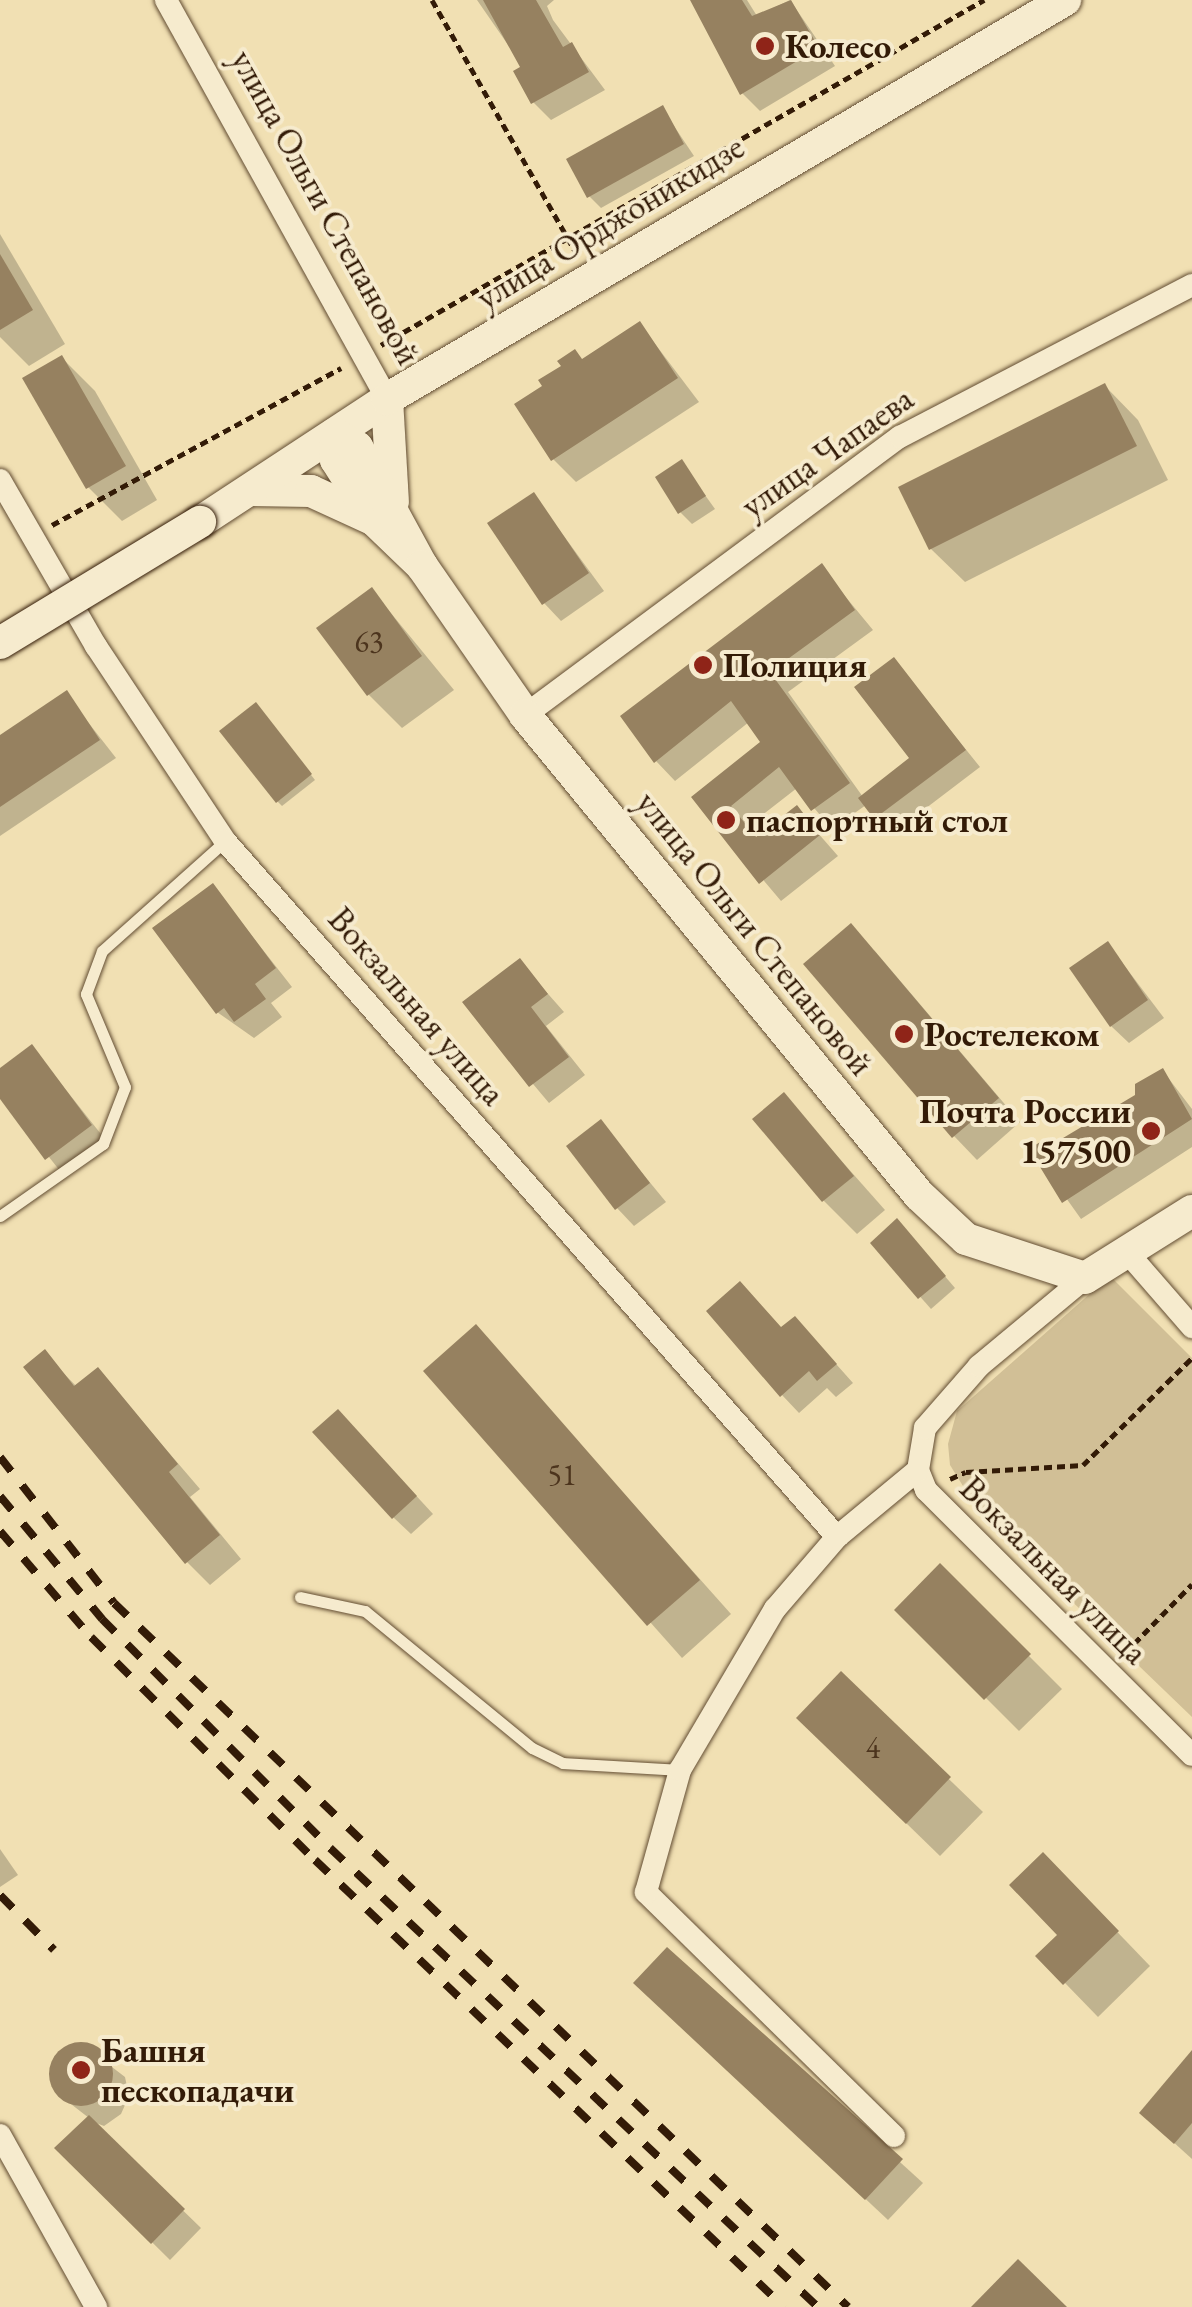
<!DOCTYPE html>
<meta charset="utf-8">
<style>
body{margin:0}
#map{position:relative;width:1192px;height:2307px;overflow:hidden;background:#f1e0b3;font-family:"EB Garamond",serif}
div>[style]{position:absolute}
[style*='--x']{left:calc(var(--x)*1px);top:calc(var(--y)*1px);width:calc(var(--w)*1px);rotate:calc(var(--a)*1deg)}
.green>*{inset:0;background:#d1bf96}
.shadow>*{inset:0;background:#0003}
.building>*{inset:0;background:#968160}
.round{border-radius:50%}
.path>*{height:5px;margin-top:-2.5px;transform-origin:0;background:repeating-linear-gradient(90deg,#331b07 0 8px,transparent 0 13px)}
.roads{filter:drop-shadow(0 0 2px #624c32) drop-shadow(0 0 2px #624c32)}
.lane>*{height:11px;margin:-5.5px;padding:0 5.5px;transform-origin:5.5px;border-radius:5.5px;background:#f6ebce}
.street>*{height:22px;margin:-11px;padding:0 11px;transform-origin:11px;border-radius:11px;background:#f6ebce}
.secondary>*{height:32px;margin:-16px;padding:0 16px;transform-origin:16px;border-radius:16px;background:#f6ebce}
.rail>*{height:8px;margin-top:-4px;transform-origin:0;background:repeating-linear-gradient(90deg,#331b07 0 18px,transparent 0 36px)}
.bridges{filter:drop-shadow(0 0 2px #331b07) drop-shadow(0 0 2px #331b07)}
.secondary-bridge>*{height:32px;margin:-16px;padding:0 16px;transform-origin:16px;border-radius:16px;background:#f6ebce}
.dots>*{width:28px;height:28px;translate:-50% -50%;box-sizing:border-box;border:5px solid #f6ebce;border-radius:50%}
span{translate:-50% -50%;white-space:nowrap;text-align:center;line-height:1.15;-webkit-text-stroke:8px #f6ebce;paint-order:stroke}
.number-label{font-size:30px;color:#4c341d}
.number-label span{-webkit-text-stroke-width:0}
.poi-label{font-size:35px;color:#331b07;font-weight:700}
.left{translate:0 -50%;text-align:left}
.right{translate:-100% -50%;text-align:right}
.street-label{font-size:35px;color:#331b07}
</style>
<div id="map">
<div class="green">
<div style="clip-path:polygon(1110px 1276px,1192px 1358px,1192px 1717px,979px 1512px,950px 1465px,948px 1444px,957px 1411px)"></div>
</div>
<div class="shadow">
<div style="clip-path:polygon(477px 0,554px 0,547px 6px,553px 20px,605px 90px,551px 120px,533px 102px,524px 68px)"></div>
<div style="clip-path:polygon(691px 0,747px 0,757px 16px,790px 0,835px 66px,760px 111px,742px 93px)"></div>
<div style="clip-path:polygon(662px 108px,694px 156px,601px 208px,589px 196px)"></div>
<div style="clip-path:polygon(0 234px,65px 344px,29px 366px,0 337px)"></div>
<div style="clip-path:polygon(640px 324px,699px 402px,576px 482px,553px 459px,583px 361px)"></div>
<div style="clip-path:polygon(62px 358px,95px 391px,157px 500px,122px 521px,88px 487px)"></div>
<div style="clip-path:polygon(1105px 386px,1138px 420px,1168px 480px,965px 582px,931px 549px,901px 489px)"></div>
<div style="clip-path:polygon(682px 463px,715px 509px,692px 524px,680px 512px)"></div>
<div style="clip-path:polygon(534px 495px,604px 591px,561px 621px,544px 603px)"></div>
<div style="clip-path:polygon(821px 567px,873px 630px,788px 692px,863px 797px,912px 758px,894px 660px,980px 767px,892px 834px,866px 805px,832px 829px,797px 788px,748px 826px,758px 839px,796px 808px,838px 856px,781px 901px,694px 798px,764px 742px,749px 722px,675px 781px,656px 761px)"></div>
<div style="clip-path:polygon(372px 590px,454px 690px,402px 728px,369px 695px)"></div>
<div style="clip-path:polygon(66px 694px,116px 758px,0 836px,0 738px)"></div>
<div style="clip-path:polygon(260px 710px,315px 780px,282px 806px,277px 801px)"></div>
<div style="clip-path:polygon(213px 886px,292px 987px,271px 1003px,282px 1017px,254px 1038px,217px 1012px)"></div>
<div style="clip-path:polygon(1108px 944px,1164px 1018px,1129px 1043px,1111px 1026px)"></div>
<div style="clip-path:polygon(874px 950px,1020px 1122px,977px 1160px,954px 1136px)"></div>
<div style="clip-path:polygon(519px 961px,564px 1012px,546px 1026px,585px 1075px,549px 1103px,465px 1003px)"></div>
<div style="clip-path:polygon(32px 1047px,108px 1143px,64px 1176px,0 1095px,0 1071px)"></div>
<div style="clip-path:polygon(1163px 1071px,1192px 1109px,1192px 1147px,1081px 1219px,1032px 1150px,1053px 1147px,1137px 1097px)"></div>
<div style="clip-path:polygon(784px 1096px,885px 1210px,857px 1234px,824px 1201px)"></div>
<div style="clip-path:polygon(601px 1123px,666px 1202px,634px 1226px,617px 1208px)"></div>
<div style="clip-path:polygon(908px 1233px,955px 1288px,931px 1309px,873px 1243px)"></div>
<div style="clip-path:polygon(476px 1328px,731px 1614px,682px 1658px,427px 1371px)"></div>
<div style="clip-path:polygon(782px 1330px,812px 1337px,853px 1383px,836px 1397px,827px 1388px,799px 1413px,782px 1395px)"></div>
<div style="clip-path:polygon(44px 1353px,77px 1387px,98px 1370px,200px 1489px,190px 1497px,241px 1559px,210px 1585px,187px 1562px)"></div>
<div style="clip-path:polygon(355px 1429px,433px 1514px,411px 1534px,393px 1517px)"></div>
<div style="clip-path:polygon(940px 1567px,1062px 1689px,1019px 1731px,898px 1610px)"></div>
<div style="clip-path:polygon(841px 1675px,983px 1812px,940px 1856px,832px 1751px)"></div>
<div style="clip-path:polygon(0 1849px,18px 1875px,0 1887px)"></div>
<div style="clip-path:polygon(1076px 1889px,1150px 1966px,1098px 2017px,1065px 1983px,1060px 1935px)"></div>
<div style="clip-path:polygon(667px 1950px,923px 2183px,888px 2220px,658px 2004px)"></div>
<div style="clip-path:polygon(82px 2044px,125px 2077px,129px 2096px,121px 2114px,104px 2126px,91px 2121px,201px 2228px,170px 2260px,57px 2148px,89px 2118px,58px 2094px,51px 2074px,64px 2049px)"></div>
<div style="clip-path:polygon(1192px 2054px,1192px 2159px,1160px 2130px)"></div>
</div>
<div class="building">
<div style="clip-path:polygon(483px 0,536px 0,563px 47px,572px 42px,589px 72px,531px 104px,513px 71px,520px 67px)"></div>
<div style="clip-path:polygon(690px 0,742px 0,752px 16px,791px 0,819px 48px,740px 95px)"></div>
<div style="clip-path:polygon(663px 105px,684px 144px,587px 198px,566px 159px)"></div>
<div style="clip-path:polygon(0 254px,33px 310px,0 330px)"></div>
<div style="clip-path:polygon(640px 321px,678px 378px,551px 461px,514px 404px,542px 386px,538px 380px,561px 366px,557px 361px,575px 349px,582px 359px)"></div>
<div style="clip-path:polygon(62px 355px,126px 466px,86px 489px,22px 378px)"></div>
<div style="clip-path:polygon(1105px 383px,1137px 446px,929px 550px,898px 487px)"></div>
<div style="clip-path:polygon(682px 459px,706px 496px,678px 514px,655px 477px)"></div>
<div style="clip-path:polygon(534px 492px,589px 573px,542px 605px,487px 523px)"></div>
<div style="clip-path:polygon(822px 563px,855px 610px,770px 672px,850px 783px,811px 811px,779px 767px,731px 806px,756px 837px,797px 805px,820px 835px,759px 884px,691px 797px,760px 742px,731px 701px,654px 763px,620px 716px)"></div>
<div style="clip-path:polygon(372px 587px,422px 656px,367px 696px,316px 628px)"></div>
<div style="clip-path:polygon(894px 657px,966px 750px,874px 819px,858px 798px,909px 758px,854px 687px)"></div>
<div style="clip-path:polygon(67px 690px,100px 740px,0 807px,0 735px)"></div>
<div style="clip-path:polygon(256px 702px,312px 774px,276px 803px,219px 731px)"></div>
<div style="clip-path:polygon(213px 883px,276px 968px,255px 984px,266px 999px,234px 1022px,224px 1008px,216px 1014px,152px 928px)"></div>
<div style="clip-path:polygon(851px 923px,999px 1098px,952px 1138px,803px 964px)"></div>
<div style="clip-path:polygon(1108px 941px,1148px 1000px,1110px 1027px,1069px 968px)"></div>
<div style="clip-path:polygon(520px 958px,548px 994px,531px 1007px,569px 1057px,529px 1087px,462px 1002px)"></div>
<div style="clip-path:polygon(32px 1044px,92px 1125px,45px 1160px,0 1099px,0 1068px)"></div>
<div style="clip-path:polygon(1163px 1068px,1192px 1119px,1062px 1203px,1029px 1149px,1045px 1139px,1053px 1144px,1135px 1095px,1135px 1084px)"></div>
<div style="clip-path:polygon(784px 1092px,854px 1176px,822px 1202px,752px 1119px)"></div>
<div style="clip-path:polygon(601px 1119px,650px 1183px,615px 1210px,566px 1146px)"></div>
<div style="clip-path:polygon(897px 1218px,946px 1276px,918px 1299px,870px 1243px)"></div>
<div style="clip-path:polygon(740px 1281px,781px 1327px,795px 1316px,837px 1364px,817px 1381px,809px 1371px,780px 1397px,706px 1311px)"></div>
<div style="clip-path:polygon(476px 1324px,700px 1580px,647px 1626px,423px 1371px)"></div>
<div style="clip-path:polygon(45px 1349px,74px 1386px,98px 1367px,178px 1464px,169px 1472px,220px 1535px,185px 1564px,23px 1367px)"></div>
<div style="clip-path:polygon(338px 1409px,417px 1496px,392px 1519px,312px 1432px)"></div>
<div style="clip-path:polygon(940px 1563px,1031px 1654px,984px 1700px,894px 1610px)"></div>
<div style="clip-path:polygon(841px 1671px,951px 1777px,906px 1824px,796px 1718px)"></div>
<div style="clip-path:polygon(1043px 1852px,1119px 1931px,1063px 1985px,1035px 1956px,1057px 1935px,1009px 1885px)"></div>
<div style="clip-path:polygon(667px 1947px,903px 2159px,865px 2200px,633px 1983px)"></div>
<div class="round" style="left:49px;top:2042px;width:64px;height:64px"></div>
<div style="clip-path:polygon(1192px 2050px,1192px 2123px,1174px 2144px,1139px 2113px)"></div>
<div style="clip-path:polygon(89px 2115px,185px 2209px,151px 2244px,54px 2148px)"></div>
<div style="clip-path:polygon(1018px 2259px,1067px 2307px,971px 2307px)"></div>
</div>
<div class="path">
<div style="--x:432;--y:0;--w:292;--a:60.3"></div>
<div style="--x:381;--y:345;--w:695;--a:-29.78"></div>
<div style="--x:52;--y:525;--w:329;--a:-28.5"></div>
<div style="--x:950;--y:1479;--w:17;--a:-24"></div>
<div style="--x:966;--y:1472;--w:117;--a:-3.4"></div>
<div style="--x:1083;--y:1465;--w:153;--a:-44.5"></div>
<div style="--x:1125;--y:1653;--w:96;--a:-45.8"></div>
</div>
<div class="roads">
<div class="lane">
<div style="--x:0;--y:1216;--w:126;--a:-35"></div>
<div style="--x:103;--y:1144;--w:61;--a:-68.9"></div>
<div style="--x:125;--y:1087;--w:101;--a:-112.8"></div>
<div style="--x:86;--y:994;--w:46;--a:-69.6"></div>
<div style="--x:102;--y:951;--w:165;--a:-41.8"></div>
<div style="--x:300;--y:1597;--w:66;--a:12.2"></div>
<div style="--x:365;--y:1611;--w:216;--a:39.4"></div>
<div style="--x:532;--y:1748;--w:34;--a:26"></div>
<div style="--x:563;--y:1763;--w:117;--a:3.4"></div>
</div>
<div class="street">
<div style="--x:166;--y:0;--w:456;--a:61"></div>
<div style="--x:0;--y:480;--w:192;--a:60"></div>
<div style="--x:96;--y:646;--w:234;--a:56.5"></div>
<div style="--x:225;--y:841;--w:927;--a:48.67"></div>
<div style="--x:525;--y:715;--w:467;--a:-36.6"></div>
<div style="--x:900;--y:437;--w:329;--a:-27.5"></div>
<div style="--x:1126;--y:1251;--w:101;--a:49"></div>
<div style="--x:918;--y:1470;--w:22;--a:68"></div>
<div style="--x:926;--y:1490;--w:375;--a:44.9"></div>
<div style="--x:0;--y:2135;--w:197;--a:60.8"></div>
<div style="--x:894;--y:2136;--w:348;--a:-135.5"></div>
<div style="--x:646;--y:1892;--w:127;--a:-74.4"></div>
<div style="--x:680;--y:1770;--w:187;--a:-59.5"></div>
<div style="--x:775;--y:1609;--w:95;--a:-49.3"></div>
<div style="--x:837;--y:1537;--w:105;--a:-39.6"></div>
<div style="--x:918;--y:1470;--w:43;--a:-80.5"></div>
<div style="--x:925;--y:1428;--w:82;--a:-48.9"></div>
<div style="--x:979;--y:1366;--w:138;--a:-39.7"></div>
</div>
<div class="secondary">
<div style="--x:387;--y:399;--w:103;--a:86.7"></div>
<div style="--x:251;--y:490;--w:60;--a:1"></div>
<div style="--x:311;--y:491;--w:69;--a:24.7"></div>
<div style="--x:200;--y:522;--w:224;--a:-33.3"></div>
<div style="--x:387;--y:399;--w:787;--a:-30.48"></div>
<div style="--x:422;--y:566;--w:66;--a:-136.2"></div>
<div style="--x:374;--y:520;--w:71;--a:-122.3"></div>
<div style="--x:336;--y:460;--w:26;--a:-92"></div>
<div style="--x:335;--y:434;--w:26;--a:31"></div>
<div style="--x:357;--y:447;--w:136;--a:61.4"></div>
<div style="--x:422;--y:566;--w:181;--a:55.3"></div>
<div style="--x:525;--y:715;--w:621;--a:50.62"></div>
<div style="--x:919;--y:1195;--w:64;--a:43.1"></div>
<div style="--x:966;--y:1239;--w:125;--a:18.1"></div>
<div style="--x:1085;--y:1278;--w:126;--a:-32.1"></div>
</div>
</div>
<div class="rail">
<div style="--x:0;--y:1457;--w:185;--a:52"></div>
<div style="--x:114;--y:1603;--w:1017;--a:43.8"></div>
<div style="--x:0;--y:1496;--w:160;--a:50.3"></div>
<div style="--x:102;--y:1619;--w:323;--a:45.1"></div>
<div style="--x:330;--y:1848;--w:670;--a:43.25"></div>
<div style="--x:0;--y:1531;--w:140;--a:49.4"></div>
<div style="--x:91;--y:1637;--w:316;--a:44.9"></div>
<div style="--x:315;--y:1860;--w:648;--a:43.62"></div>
<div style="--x:0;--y:1895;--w:77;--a:45.5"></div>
</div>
<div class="bridges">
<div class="secondary-bridge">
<div style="--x:0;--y:643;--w:234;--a:-31.2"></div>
</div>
</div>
<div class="dots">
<div style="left:765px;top:46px;background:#8f2418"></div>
<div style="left:703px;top:665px;background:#8f2418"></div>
<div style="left:726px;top:820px;background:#8f2418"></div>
<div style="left:904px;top:1034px;background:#8f2418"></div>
<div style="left:1151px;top:1131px;background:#8f2418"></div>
<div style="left:81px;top:2070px;background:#8f2418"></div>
</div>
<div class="number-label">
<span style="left:369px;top:642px">63</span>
<span style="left:562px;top:1475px">51</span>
<span style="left:873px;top:1748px">4</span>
</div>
<div class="poi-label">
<span class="left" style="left:785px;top:46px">Колесо</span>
<span class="left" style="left:723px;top:665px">Полиция</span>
<span class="left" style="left:746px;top:820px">паспортный стол</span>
<span class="left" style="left:924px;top:1034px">Ростелеком</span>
<span class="right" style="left:1131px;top:1131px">Почта России<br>157500</span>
<span class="left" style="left:101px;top:2070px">Башня<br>пескопадачи</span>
</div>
<div class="street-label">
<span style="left:326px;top:207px;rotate:61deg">улица Ольги Степановой</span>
<span style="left:610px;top:222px;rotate:-31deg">улица Орджоникидзе</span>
<span style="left:827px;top:452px;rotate:-35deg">улица Чапаева</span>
<span style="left:755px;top:933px;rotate:51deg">улица Ольги Степановой</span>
<span style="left:417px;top:1006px;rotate:49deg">Вокзальная улица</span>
<span style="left:1054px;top:1570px;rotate:45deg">Вокзальная улица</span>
</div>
</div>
